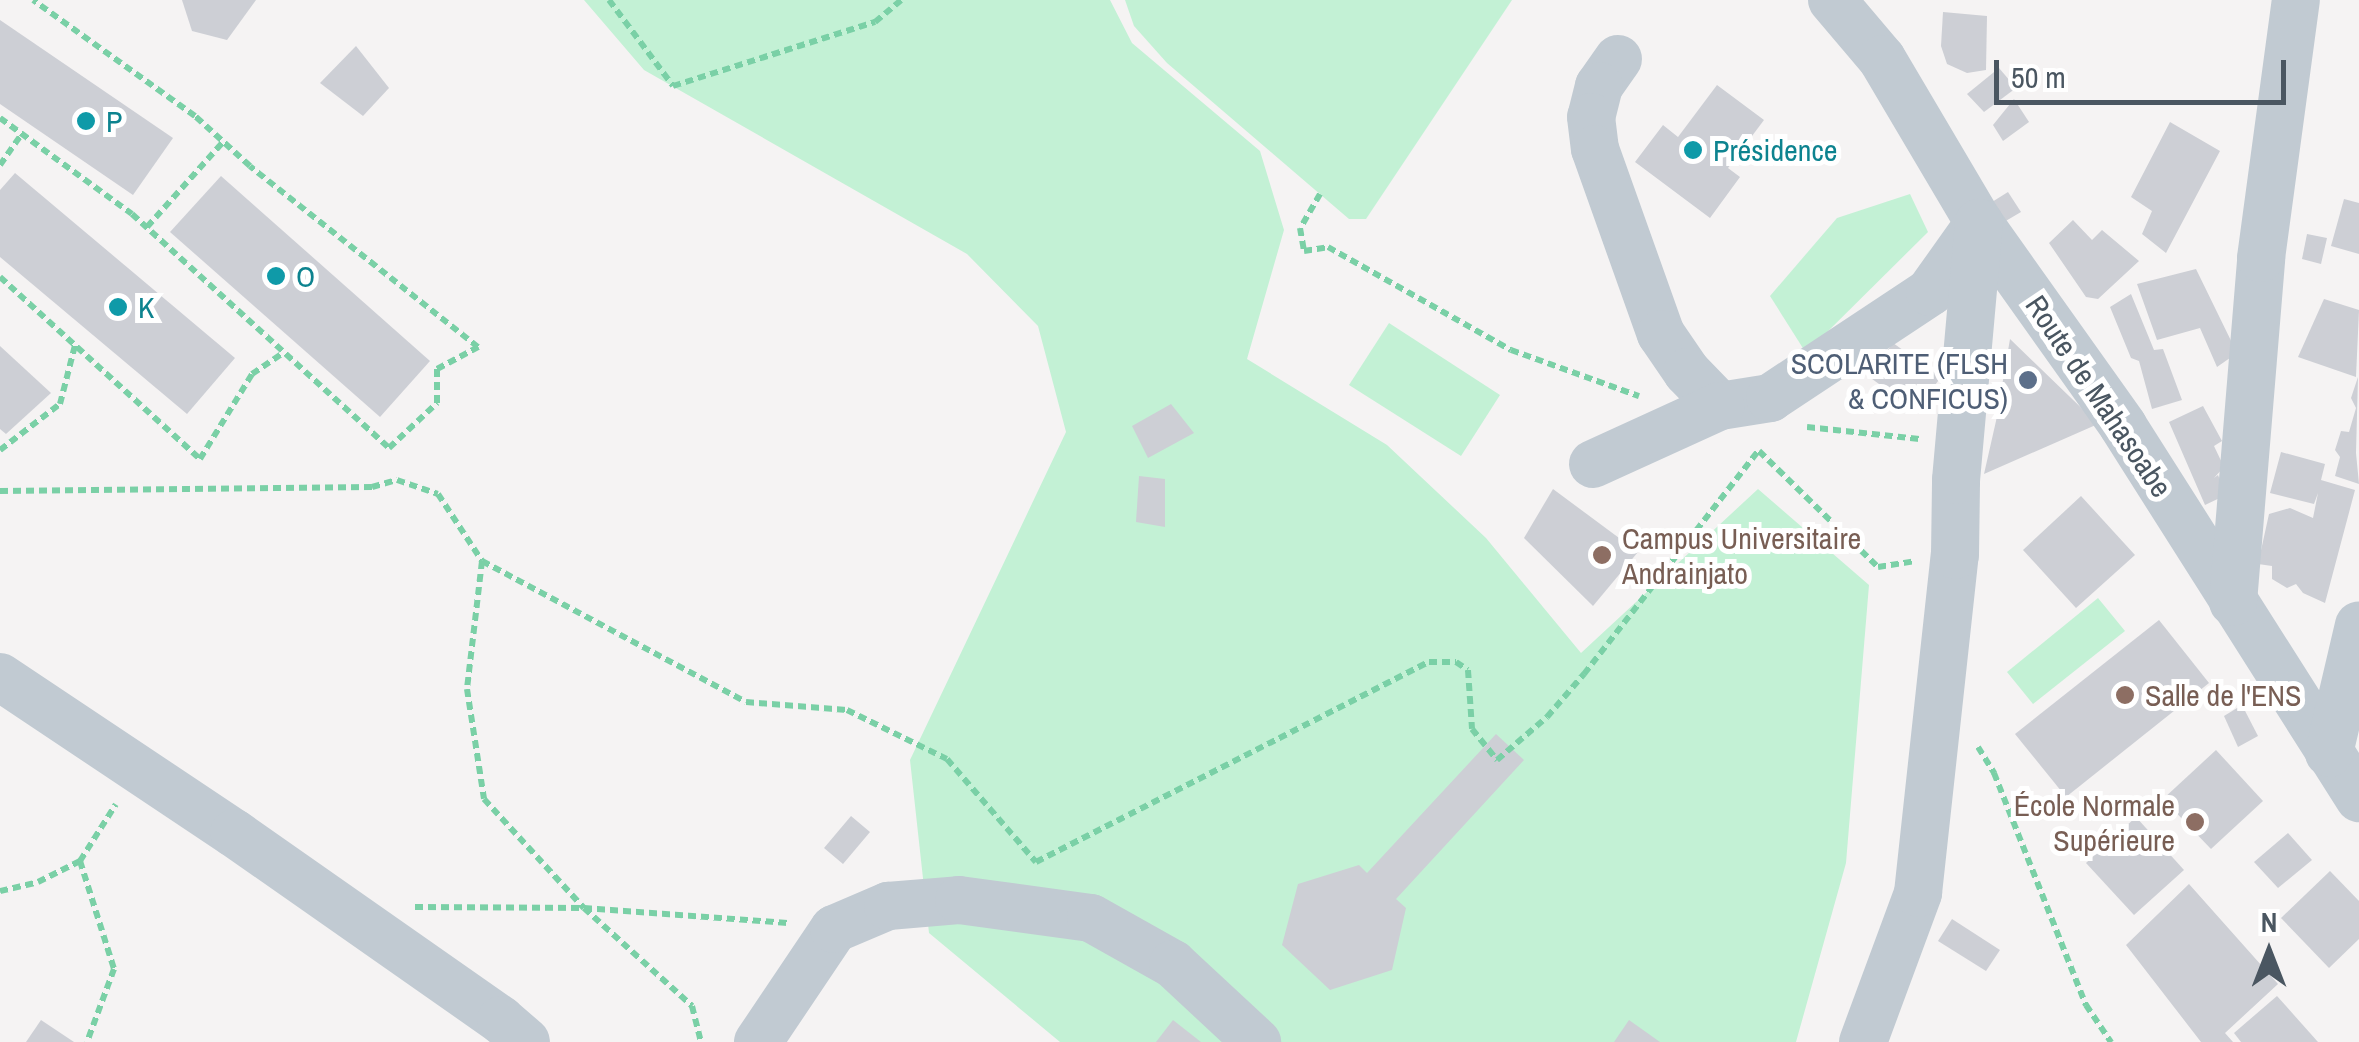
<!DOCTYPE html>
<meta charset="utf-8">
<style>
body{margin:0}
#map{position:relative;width:2359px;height:1042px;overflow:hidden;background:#f5f3f3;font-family:"Archivo Narrow",sans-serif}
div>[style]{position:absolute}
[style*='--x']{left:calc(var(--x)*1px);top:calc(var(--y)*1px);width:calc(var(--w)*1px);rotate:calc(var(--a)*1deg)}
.green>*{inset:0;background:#c3f1d5}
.building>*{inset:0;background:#cdcfd5}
.path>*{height:6px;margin-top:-3px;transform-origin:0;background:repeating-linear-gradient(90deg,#7ad0a6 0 8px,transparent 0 13px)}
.minor>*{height:48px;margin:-24px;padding:0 24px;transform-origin:24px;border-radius:24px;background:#c1cad2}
.dots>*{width:28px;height:28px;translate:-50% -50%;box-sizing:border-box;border:5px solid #fff;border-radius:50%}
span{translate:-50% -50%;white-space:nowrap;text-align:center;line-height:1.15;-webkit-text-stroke:10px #fff;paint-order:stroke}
.culture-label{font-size:30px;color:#0d838f}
.left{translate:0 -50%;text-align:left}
.service-label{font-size:30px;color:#4e5e75}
.right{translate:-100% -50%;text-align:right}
.street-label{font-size:30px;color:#4a5661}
.education-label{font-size:30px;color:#785e54}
.north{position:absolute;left:2219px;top:902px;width:100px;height:100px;-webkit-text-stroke:8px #fff;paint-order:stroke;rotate:0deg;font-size:28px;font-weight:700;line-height:40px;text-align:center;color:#4a5661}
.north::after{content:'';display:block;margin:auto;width:35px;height:45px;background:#4a5661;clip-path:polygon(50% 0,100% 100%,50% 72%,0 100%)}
.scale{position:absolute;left:1994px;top:60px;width:292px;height:45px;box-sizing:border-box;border:5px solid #4a5661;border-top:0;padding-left:12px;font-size:30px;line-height:35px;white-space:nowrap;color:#4a5661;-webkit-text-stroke:8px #fff;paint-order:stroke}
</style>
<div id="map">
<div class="green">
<div style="clip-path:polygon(584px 0,1110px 0,1132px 43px,1260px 151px,1284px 230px,1247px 359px,1387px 445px,1486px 538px,1581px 653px,1758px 489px,1869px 585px,1846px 863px,1796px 1042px,1060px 1042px,929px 933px,910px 760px,1066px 432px,1038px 326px,967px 254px,644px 70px)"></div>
<div style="clip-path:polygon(1125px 0,1512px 0,1366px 219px,1349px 219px,1167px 63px,1134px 26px)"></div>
<div style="clip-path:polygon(1910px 194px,1928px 232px,1806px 353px,1770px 296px,1837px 218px)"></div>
<div style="clip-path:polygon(1389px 323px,1500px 395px,1461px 456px,1349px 385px)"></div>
<div style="clip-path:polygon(2098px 598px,2125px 631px,2033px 704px,2007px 672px)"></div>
</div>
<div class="building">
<div style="clip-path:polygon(182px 0,256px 0,227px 40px,192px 31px)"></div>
<div style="clip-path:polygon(1943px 12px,1987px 16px,1986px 70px,1967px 73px,1947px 64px,1941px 46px)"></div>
<div style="clip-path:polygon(0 20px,173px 138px,133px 195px,0 104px)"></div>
<div style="clip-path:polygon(356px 46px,389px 88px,363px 116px,320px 83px)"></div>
<div style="clip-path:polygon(1999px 68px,2016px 88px,1984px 112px,1967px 94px)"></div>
<div style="clip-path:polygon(1717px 85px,1764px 120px,1728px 168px,1740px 177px,1710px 218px,1635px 162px,1663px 125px,1678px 137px)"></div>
<div style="clip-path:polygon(2014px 99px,2029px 122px,2003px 141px,1993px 125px)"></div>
<div style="clip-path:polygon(2170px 122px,2220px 151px,2166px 253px,2142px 234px,2152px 211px,2131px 197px)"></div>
<div style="clip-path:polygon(15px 173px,235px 358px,187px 414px,0 257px,0 190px)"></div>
<div style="clip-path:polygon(221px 176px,430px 361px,380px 417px,170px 232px)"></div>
<div style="clip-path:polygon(2008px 192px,2021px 212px,2004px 222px,1992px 202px)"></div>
<div style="clip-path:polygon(2344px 199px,2359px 203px,2359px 254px,2331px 246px)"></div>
<div style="clip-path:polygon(2073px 220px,2092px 240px,2102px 230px,2139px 261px,2098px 299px,2086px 297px,2049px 243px)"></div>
<div style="clip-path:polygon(2307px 234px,2327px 238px,2321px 264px,2302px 259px)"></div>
<div style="clip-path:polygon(2196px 269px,2237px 353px,2217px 367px,2200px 328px,2157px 340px,2137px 284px)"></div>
<div style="clip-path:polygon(2131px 294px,2154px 350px,2163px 349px,2182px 400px,2152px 409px,2139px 361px,2131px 358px,2110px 307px)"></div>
<div style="clip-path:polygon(2324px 299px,2359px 310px,2356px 377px,2298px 357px)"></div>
<div style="clip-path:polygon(2010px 339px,2098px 424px,1984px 474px,1996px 421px)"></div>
<div style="clip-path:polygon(1893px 343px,1941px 377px,1916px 411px,1868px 376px)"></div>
<div style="clip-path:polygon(0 346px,51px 393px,6px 434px,0 429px)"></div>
<div style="clip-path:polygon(2358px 377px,2356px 453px,2359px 484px,2335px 476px,2340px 457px,2335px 450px,2341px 431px,2349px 432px,2356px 408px,2351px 398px)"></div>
<div style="clip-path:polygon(1171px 404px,1194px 433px,1148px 458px,1132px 426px)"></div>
<div style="clip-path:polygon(2203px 406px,2222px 441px,2214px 446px,2224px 467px,2214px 478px,2218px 475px,2226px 495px,2205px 505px,2169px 422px)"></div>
<div style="clip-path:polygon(2281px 452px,2325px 464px,2321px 480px,2355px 490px,2325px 603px,2303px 593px,2296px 584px,2287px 588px,2272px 579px,2272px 566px,2258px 564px,2269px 514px,2290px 508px,2313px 518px,2318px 493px,2314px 504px,2270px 493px)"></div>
<div style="clip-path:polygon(1139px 476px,1165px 479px,1165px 527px,1136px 522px)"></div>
<div style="clip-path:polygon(1553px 489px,1638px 552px,1593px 606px,1524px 538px)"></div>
<div style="clip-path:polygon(2081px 496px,2135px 555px,2076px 608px,2023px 550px)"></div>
<div style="clip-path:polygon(2159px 620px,2209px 683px,2066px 797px,2015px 734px)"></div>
<div style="clip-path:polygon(2242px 705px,2258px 736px,2238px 747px,2224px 716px)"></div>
<div style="clip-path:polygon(1496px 734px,1524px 760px,1396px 899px,1406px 908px,1392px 970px,1330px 990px,1282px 945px,1298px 884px,1359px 865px,1367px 873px)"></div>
<div style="clip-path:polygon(2216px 750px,2263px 801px,2211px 849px,2163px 799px)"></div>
<div style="clip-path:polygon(851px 816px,870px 832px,843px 864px,824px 848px)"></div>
<div style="clip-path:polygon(2136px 817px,2184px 870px,2134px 915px,2086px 863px)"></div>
<div style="clip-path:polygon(2288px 833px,2312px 860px,2278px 888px,2254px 862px)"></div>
<div style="clip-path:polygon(2330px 871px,2359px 901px,2359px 939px,2329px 968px,2281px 918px)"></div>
<div style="clip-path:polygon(2189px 884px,2278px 984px,2225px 1033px,2233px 1042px,2201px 1042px,2126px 945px)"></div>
<div style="clip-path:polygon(1952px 919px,2000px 950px,1986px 971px,1938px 941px)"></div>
<div style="clip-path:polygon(2277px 996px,2318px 1042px,2241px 1042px,2234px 1033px)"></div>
<div style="clip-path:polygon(41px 1020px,74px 1042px,26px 1042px)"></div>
<div style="clip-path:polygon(1173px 1020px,1201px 1042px,1156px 1042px)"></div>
<div style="clip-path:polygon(1629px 1020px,1660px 1042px,1614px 1042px)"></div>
</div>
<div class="path">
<div style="--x:609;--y:0;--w:107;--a:53.3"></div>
<div style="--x:673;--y:86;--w:212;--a:-17.6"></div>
<div style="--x:875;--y:22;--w:34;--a:-40"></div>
<div style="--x:0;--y:118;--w:163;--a:36"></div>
<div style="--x:132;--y:214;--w:348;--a:42.3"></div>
<div style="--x:389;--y:448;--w:66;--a:-43.2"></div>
<div style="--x:437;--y:403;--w:34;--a:-90"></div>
<div style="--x:437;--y:369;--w:47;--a:-28.2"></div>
<div style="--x:478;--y:347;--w:291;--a:-141.6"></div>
<div style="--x:250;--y:166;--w:74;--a:-137.7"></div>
<div style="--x:195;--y:116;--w:199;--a:-144.4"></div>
<div style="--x:0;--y:165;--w:38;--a:-55"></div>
<div style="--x:1320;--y:194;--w:39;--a:120"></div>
<div style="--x:1300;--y:228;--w:23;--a:80"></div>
<div style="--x:1304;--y:251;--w:24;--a:-9"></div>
<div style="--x:1328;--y:247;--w:210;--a:29.4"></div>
<div style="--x:1511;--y:350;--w:136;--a:19.8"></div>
<div style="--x:147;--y:227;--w:114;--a:-48.2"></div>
<div style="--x:0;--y:277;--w:270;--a:42.3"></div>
<div style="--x:200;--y:459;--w:100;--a:-58.5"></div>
<div style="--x:252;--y:374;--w:37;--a:-34"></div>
<div style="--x:1807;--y:427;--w:113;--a:6.1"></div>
<div style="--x:0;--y:450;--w:76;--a:-37.5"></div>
<div style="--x:60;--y:404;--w:61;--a:-75.7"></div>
<div style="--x:1759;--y:451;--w:166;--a:44.3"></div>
<div style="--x:1878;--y:567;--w:36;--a:-9"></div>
<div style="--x:0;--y:491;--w:372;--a:-0.6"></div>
<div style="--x:372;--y:487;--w:26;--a:-16"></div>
<div style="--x:397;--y:480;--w:43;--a:18.9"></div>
<div style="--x:438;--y:494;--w:80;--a:56.7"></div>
<div style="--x:482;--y:561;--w:299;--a:28.1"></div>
<div style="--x:746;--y:702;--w:101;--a:4.5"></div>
<div style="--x:847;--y:710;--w:111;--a:26.1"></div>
<div style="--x:947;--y:759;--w:136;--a:49.2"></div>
<div style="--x:482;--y:561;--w:129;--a:96.7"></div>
<div style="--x:467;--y:689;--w:111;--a:81.2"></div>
<div style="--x:484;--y:799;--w:148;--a:47.5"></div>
<div style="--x:584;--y:908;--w:146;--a:42.2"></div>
<div style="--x:692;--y:1006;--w:37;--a:76"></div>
<div style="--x:1978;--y:747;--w:31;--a:58"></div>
<div style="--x:1994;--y:773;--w:250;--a:68.4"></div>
<div style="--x:2086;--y:1005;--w:45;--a:56"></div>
<div style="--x:80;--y:861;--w:113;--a:72.5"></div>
<div style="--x:114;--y:969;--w:78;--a:110.3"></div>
<div style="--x:1036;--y:862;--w:441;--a:-27"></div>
<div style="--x:1429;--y:662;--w:27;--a:0"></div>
<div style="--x:1456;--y:662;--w:14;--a:34"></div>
<div style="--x:1468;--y:670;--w:59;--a:86.1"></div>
<div style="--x:1472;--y:729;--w:40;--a:51"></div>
<div style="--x:1497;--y:760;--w:66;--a:-40.7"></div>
<div style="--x:1547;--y:717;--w:57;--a:-49.3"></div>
<div style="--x:1584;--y:674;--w:284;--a:-52"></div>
<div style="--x:0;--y:891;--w:39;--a:-13"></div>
<div style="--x:38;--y:882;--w:47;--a:-26.6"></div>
<div style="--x:80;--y:861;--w:67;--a:-57.7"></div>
<div style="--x:415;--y:907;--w:169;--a:0.3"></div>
<div style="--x:584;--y:908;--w:204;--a:4.2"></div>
</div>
<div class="minor">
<div style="--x:1832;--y:0;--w:77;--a:49.7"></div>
<div style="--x:1882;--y:59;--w:191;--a:59.4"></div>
<div style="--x:1979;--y:223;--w:249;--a:54.6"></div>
<div style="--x:2123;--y:426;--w:441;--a:57.6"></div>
<div style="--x:1618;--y:59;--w:33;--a:125"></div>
<div style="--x:1599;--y:86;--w:32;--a:104"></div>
<div style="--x:1591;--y:117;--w:32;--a:83"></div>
<div style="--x:1595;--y:149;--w:196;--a:70.4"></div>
<div style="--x:1661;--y:334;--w:46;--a:55.6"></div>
<div style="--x:1687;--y:372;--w:47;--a:45.9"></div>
<div style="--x:1720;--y:406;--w:51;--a:-9.1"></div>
<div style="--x:1770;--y:398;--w:192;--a:-33.5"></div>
<div style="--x:1930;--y:292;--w:85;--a:-54.6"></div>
<div style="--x:1593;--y:464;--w:140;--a:-24.5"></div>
<div style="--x:2233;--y:602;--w:345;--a:-85.3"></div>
<div style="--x:2261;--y:258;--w:260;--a:-82.3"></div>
<div style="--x:0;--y:677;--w:281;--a:33.7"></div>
<div style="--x:234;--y:833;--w:326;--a:35"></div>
<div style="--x:501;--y:1020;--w:33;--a:41"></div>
<div style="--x:2329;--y:753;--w:131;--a:-76.8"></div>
<div style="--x:758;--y:1042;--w:136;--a:-56.1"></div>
<div style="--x:834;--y:929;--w:59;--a:-23.1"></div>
<div style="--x:888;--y:906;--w:71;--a:-4.8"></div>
<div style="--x:959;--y:900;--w:133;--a:7.8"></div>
<div style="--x:1091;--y:918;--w:94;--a:29.3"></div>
<div style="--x:1173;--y:964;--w:115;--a:42.9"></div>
<div style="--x:1863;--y:1042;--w:159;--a:-69.7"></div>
<div style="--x:1918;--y:893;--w:340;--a:-83.8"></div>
<div style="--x:1955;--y:555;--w:75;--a:-89.2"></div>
<div style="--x:1956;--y:480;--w:258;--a:-84.9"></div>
</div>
<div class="dots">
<div style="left:86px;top:121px;background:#0f9aa8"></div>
<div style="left:1693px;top:150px;background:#0f9aa8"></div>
<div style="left:276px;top:276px;background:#0f9aa8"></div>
<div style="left:118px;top:307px;background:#0f9aa8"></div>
<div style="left:2028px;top:380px;background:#5c6f8a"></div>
<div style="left:1602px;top:555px;background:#8d6e63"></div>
<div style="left:2125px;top:695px;background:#8d6e63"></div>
<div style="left:2195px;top:822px;background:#8d6e63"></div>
</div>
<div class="culture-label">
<span class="left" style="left:106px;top:121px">P</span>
<span class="left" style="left:1713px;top:150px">Présidence</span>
<span class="left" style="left:296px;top:276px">O</span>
<span class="left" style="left:138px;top:307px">K</span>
</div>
<div class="service-label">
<span class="right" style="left:2008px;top:380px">SCOLARITE (FLSH<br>&amp; CONFICUS)</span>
</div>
<div class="street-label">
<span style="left:2099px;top:396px;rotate:56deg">Route de Mahasoabe</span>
</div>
<div class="education-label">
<span class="left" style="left:1622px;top:555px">Campus Universitaire<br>Andrainjato</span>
<span class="left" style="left:2145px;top:695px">Salle de l'ENS</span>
<span class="right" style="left:2175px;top:822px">École Normale<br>Supérieure</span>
</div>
<div class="north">N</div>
<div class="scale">50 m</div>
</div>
